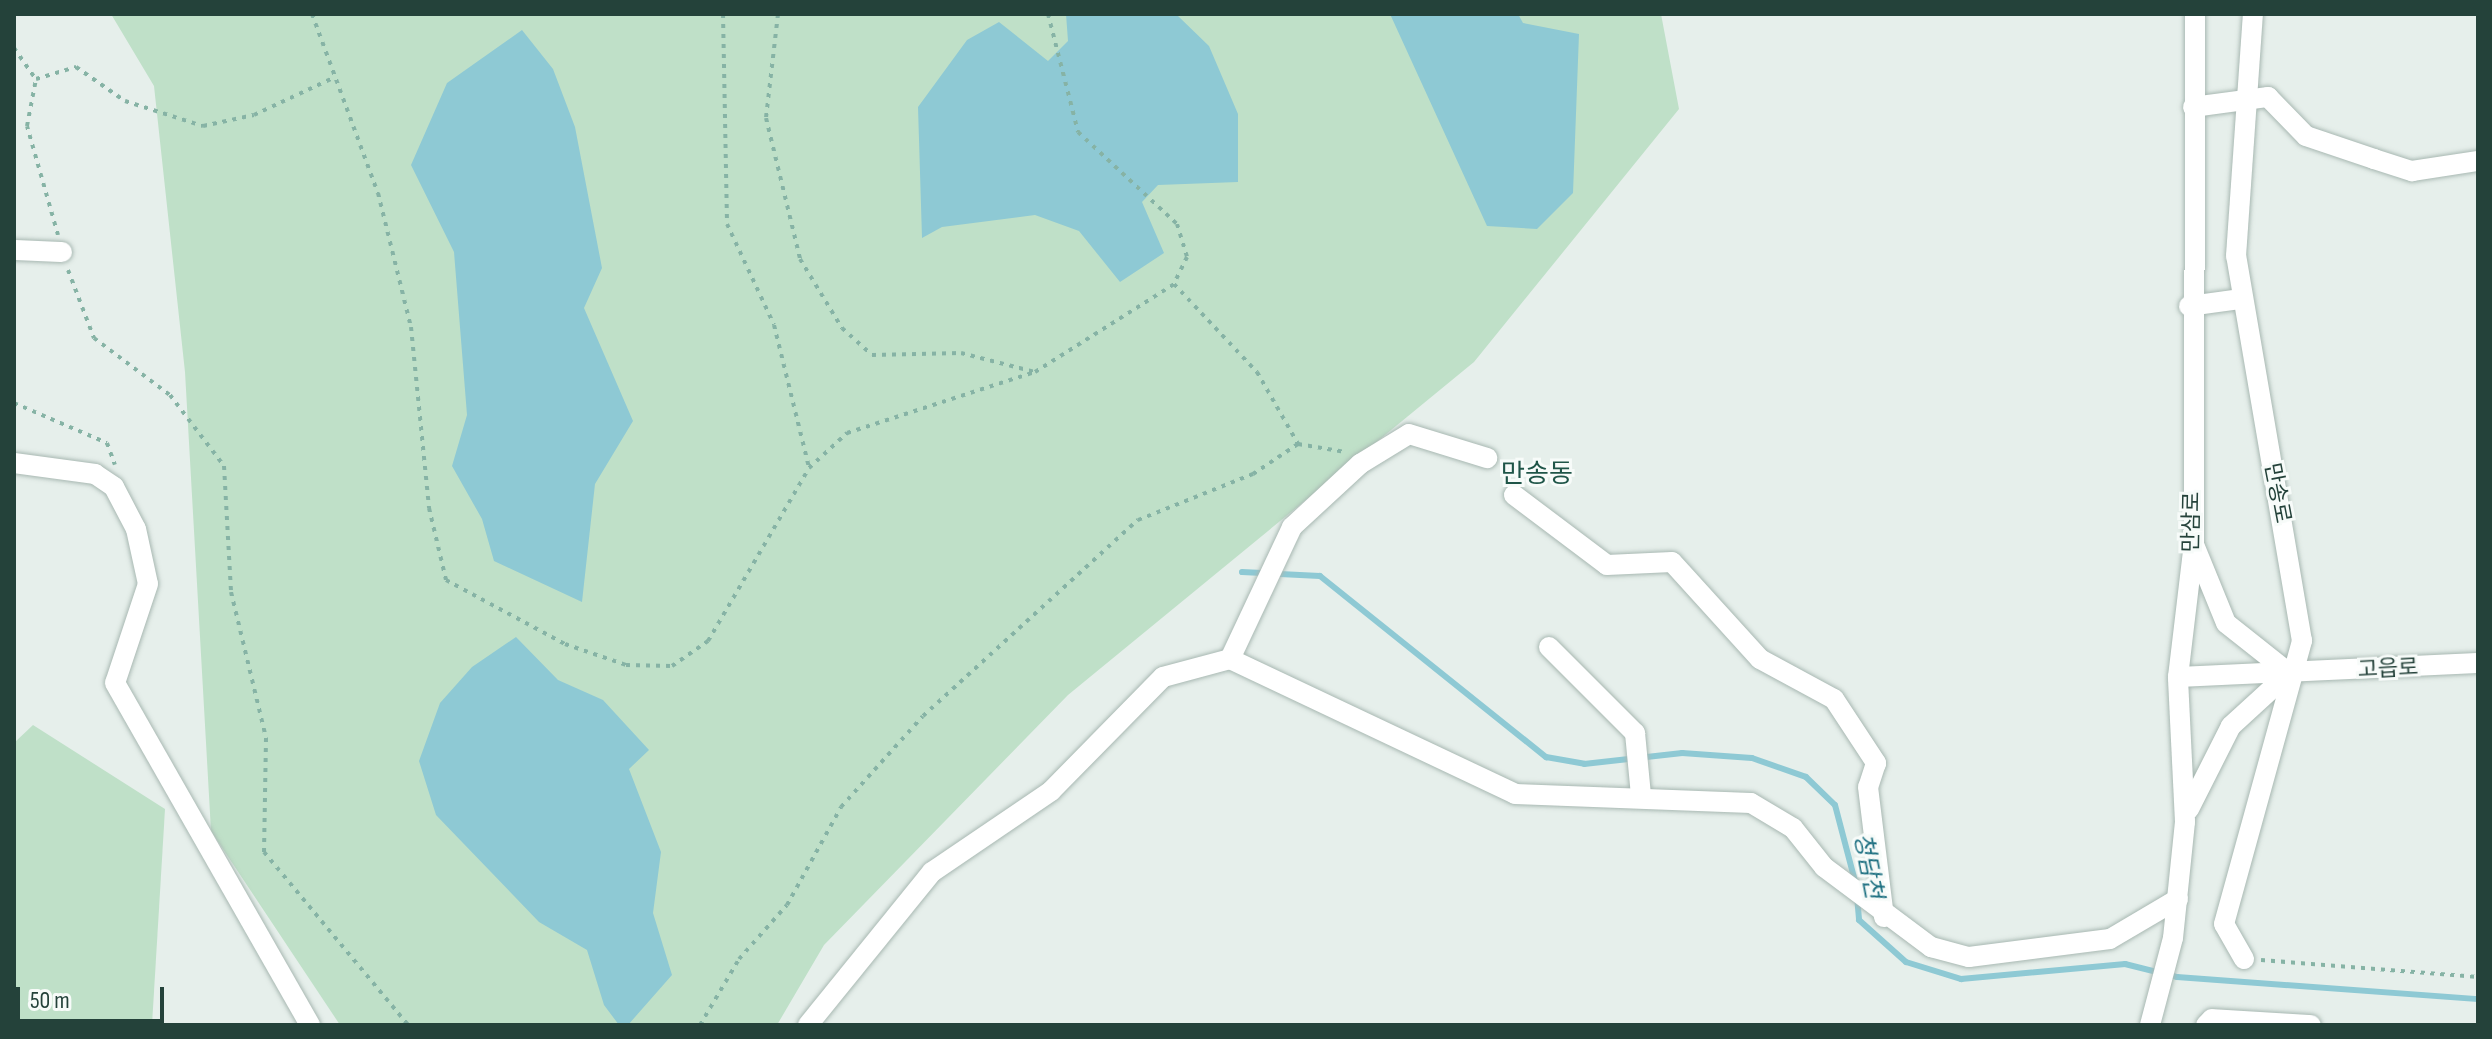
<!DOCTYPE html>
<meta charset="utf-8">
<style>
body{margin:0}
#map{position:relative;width:2492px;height:1039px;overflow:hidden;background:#e6efeb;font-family:"Sofia Sans Condensed","Noto Sans KR",sans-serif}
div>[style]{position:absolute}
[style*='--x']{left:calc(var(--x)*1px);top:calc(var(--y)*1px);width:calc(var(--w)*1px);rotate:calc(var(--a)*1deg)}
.green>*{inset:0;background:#bfe0c8}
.water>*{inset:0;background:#8ec9d4}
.stream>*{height:6px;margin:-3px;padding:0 3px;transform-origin:3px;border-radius:3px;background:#8ec9d4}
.path>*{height:4px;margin-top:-2px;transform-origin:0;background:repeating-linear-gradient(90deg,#86b3a5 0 4px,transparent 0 10px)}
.roads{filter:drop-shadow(0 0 2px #a8b8b2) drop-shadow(0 0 2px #a8b8b2)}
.minor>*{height:20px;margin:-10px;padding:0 10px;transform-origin:10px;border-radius:10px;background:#fff}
span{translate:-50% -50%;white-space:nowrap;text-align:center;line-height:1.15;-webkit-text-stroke:6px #f7fbf9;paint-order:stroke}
.street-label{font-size:22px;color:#24423a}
.water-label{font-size:24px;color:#1c6f80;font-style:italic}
.quarter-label{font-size:26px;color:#1f5548}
.frame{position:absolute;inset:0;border:16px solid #24423a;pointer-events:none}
.scale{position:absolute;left:16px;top:987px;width:148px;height:36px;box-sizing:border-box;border:4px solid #24423a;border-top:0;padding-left:10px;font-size:24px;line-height:28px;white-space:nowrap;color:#24423a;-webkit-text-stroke:6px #f7fbf9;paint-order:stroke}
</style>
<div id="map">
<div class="green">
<div style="clip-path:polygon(111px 14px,1661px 14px,1679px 109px,1474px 362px,1068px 695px,824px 945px,777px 1025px,340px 1025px,211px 831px,185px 372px,154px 86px)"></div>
<div style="clip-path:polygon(33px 725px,165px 809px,152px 1025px,14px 1025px,14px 743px)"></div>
</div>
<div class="water">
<div style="clip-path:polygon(1066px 14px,1178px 16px,1209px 46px,1238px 114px,1238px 182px,1158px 185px,1142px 202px,1164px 253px,1120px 282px,1079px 231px,1035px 215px,942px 227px,922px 238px,918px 107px,967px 40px,999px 22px,1048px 61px,1068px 41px)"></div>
<div style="clip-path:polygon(1390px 14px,1518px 14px,1523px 23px,1579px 34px,1573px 193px,1537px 229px,1487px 226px)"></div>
<div style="clip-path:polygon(522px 30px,553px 69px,575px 127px,602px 268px,584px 308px,633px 421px,595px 484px,582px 602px,494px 561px,482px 519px,452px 466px,467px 415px,454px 252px,411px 165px,447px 83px)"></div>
<div style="clip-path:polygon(516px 637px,558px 680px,603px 700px,649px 750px,629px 769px,661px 852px,653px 913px,672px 975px,628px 1025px,619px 1025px,604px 1005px,587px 950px,539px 922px,436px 815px,419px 761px,440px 703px,472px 667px)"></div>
</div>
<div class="stream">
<div style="--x:1242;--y:572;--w:78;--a:2.9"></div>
<div style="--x:1320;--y:576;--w:290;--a:38.7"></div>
<div style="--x:1546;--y:757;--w:39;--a:10"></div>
<div style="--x:1584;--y:764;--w:99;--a:-6.4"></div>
<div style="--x:1682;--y:753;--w:70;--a:4.1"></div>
<div style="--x:1752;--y:758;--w:57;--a:19.4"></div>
<div style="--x:1806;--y:777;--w:40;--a:44"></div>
<div style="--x:1835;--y:805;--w:83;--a:75.3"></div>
<div style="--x:1857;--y:896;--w:24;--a:85"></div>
<div style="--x:1859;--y:920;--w:63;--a:41.8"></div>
<div style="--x:1906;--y:962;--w:58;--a:17.2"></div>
<div style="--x:1961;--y:979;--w:165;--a:-5.2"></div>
<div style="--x:2125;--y:964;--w:54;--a:14"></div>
<div style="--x:2177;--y:977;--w:302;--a:4.2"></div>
</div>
<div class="path">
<div style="--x:312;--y:14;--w:191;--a:69.8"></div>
<div style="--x:378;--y:193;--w:138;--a:76.2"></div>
<div style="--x:411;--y:327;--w:182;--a:84.3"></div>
<div style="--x:429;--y:508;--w:74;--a:76.7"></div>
<div style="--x:446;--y:580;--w:135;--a:28.3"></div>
<div style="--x:565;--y:644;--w:65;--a:19"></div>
<div style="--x:626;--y:665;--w:46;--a:1.2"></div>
<div style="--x:672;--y:666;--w:44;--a:-34.8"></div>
<div style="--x:708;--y:641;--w:200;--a:-59.7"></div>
<div style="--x:809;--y:468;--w:52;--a:-42.6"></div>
<div style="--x:847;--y:433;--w:198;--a:-18"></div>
<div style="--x:1035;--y:372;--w:165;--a:-32.3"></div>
<div style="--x:1174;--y:284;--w:121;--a:46.7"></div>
<div style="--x:1257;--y:372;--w:83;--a:60.3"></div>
<div style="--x:723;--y:14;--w:210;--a:88.9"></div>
<div style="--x:727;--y:224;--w:111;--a:65"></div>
<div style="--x:774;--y:325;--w:147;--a:76.2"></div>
<div style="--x:778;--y:14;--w:105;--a:96.6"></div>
<div style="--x:766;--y:118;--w:145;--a:76.4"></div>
<div style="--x:800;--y:259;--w:81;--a:58.7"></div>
<div style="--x:842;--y:328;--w:40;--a:42"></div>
<div style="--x:872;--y:355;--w:89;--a:-1.3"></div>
<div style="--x:961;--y:353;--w:76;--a:14.4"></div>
<div style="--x:1048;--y:14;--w:122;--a:75.7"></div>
<div style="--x:1078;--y:132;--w:135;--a:42.9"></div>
<div style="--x:1177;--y:224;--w:34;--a:73"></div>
<div style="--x:1187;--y:257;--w:30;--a:116"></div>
<div style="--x:14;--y:48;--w:38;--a:55"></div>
<div style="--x:58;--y:235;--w:113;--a:-105.9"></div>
<div style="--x:27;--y:126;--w:48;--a:-79.2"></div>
<div style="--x:36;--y:79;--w:42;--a:-16.7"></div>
<div style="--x:76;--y:67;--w:60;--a:34.8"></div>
<div style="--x:125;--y:101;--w:82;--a:17.8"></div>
<div style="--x:203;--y:126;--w:52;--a:-12.2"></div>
<div style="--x:254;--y:115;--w:87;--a:-25.1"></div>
<div style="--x:68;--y:270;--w:73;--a:69.1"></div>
<div style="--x:94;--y:338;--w:95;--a:36.9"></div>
<div style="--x:170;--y:395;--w:89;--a:52.7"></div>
<div style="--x:224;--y:466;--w:126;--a:86.8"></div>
<div style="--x:231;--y:592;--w:150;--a:76.5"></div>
<div style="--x:266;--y:738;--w:114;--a:91"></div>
<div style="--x:264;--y:852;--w:225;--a:50.2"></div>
<div style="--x:14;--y:403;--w:101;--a:23.3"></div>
<div style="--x:107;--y:443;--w:23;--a:70"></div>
<div style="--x:2261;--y:960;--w:218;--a:4.5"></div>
<div style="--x:700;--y:1025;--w:77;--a:-59.4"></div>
<div style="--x:739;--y:959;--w:72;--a:-48.4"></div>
<div style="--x:787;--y:905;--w:112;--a:-61.1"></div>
<div style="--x:841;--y:807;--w:122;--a:-48"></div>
<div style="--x:923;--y:716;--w:291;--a:-42.4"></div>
<div style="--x:1138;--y:520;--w:124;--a:-21.8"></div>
<div style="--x:1253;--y:474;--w:54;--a:-33.7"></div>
<div style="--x:1298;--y:444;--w:48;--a:9.7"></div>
</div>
<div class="roads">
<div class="minor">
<div style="--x:2193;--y:107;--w:76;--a:-7.6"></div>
<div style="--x:2268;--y:97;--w:54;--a:45.7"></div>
<div style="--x:2306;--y:136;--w:72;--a:18.7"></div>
<div style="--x:2374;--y:159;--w:40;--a:18"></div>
<div style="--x:2412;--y:171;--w:67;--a:-8.6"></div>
<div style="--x:14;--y:250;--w:48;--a:2.4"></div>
<div style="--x:2189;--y:306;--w:52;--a:-7.7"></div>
<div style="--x:14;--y:463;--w:82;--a:7.7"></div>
<div style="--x:95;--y:474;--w:23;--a:34"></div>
<div style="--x:114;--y:487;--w:47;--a:62.4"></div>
<div style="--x:136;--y:529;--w:56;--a:77.7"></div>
<div style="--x:148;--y:584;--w:104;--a:108.4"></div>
<div style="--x:115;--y:683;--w:394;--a:60.3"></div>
<div style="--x:1514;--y:495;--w:116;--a:37"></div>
<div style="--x:1607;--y:565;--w:65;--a:-2.6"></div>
<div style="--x:1672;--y:562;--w:131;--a:47.8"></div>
<div style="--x:1760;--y:659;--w:84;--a:28.4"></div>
<div style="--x:1834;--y:699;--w:77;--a:56.7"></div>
<div style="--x:1876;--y:763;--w:25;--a:108"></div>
<div style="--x:1868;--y:787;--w:131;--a:83"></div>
<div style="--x:1549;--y:647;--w:122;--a:45"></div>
<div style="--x:1635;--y:733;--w:62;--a:84.5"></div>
<div style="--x:1230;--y:659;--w:146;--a:-64.8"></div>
<div style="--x:1292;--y:527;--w:93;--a:-42.8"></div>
<div style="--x:1360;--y:464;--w:57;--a:-31.5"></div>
<div style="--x:1409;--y:434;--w:82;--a:17.1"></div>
<div style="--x:2178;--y:677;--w:300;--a:-2.7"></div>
<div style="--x:2189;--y:809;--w:93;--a:-63.2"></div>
<div style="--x:2231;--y:726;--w:79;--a:-42.4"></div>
<div style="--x:2289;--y:673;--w:80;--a:-141.6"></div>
<div style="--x:2226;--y:623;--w:82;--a:-112.2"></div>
<div style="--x:2244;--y:959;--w:40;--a:-119.7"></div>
<div style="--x:2224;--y:924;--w:294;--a:-74.6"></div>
<div style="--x:2302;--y:641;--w:391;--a:-99.7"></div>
<div style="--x:2236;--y:256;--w:243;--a:-86"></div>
<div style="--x:808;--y:1025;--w:197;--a:-51"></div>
<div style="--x:932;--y:872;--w:144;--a:-34.2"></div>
<div style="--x:1051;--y:791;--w:160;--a:-45.5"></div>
<div style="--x:1163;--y:677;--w:69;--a:-15"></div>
<div style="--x:1230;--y:659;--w:315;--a:25.3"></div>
<div style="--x:1515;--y:794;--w:236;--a:2.2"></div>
<div style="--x:1751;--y:803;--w:49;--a:30.8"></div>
<div style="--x:1793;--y:828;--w:50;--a:51.5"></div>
<div style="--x:1824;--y:867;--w:134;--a:36.8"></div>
<div style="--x:1931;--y:947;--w:39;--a:15"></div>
<div style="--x:1969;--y:957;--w:142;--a:-7.3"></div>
<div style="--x:2110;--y:939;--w:79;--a:-30.5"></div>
<div style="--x:2150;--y:1025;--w:90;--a:-75.2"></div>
<div style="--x:2173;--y:938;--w:117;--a:-84.1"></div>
<div style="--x:2185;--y:822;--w:145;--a:-92.8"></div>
<div style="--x:2178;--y:677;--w:135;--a:-83.2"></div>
<div style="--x:2194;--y:543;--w:529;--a:-89.89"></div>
<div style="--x:2206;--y:1025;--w:8;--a:-45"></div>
<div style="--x:2212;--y:1019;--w:99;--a:3.5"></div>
</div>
</div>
<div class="street-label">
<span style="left:2277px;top:493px;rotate:79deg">만송로</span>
<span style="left:2192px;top:522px;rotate:-89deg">만삼로</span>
<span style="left:2388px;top:669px;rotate:-3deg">고읍로</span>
</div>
<div class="water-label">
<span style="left:1868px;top:866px;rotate:79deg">청담천</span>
</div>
<div class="quarter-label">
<span style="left:1537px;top:475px">만송동</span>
</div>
<div class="frame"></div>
<div class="scale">50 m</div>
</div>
